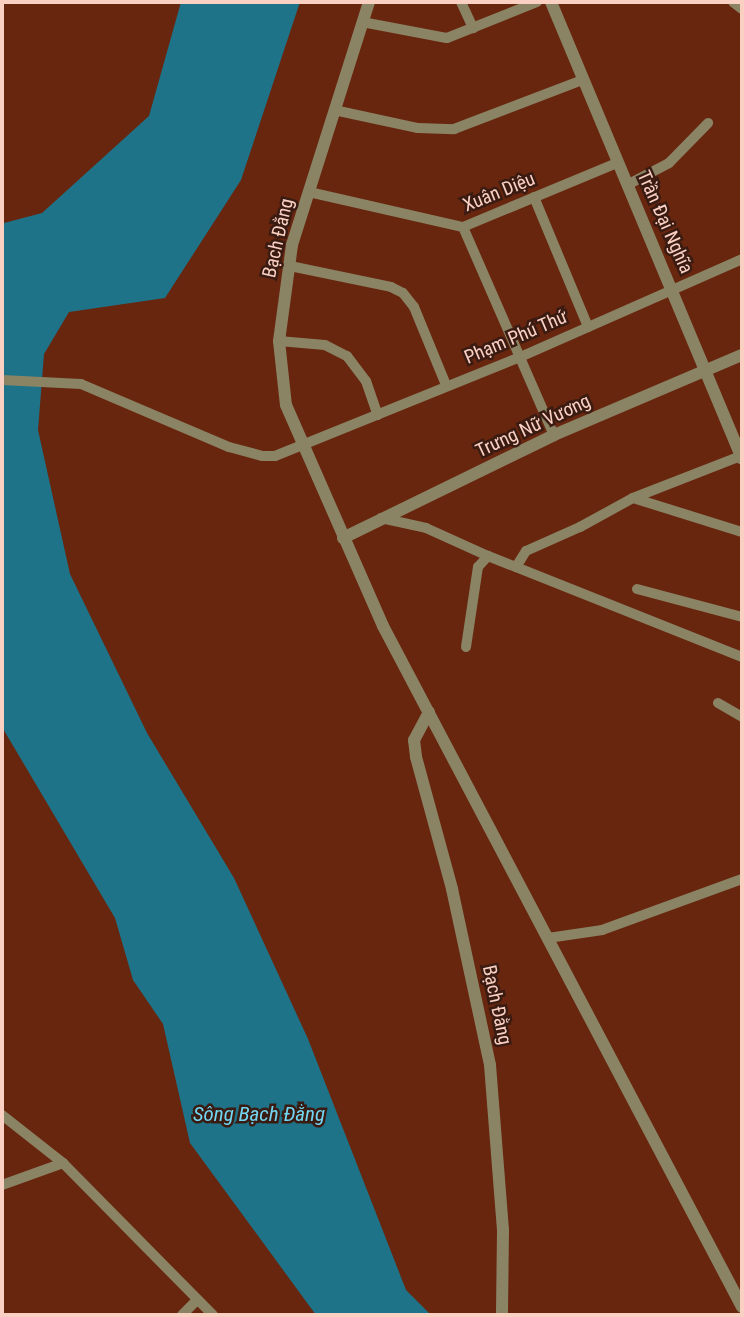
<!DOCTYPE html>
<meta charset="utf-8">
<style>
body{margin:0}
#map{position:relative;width:744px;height:1317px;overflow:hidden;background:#68260f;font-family:"Roboto Condensed",sans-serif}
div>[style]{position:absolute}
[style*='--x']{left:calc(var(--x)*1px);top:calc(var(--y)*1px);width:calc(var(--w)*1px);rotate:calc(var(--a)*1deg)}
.water>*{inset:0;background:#1e7388}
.minor>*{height:10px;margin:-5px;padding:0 5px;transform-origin:5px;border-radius:5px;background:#8a8464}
.tertiary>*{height:12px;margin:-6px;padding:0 6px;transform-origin:6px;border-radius:6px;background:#8a8464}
span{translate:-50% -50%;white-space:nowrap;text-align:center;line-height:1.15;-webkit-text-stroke:5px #391b12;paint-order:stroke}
.street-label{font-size:19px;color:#fad0c3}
.water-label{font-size:21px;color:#72d6f2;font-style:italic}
.frame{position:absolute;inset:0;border:4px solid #fad0c3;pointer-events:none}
</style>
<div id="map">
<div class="water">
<div style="clip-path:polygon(181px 2px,300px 2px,241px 180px,165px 298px,69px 312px,44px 354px,38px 430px,70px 574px,147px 733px,234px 878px,308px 1039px,406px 1290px,431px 1315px,316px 1315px,190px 1143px,163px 1024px,133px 980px,115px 918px,2px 727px,2px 227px,4px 223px,42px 213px,149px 116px)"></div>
</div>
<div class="minor">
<div style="--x:461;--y:2;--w:29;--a:65"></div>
<div style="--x:733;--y:2;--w:11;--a:38"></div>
<div style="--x:362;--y:22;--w:86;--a:10.7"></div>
<div style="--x:447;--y:38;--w:97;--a:-21.8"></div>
<div style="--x:334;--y:110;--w:86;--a:12.1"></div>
<div style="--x:418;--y:128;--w:36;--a:2"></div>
<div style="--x:454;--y:129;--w:137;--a:-20.9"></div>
<div style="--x:627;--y:185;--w:47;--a:-27.6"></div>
<div style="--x:669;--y:163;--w:56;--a:-45.7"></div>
<div style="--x:309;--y:192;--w:158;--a:12.8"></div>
<div style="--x:463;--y:227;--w:167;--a:-22.6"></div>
<div style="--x:534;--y:197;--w:141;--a:67.4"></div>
<div style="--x:463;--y:227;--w:227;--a:66.4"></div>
<div style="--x:290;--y:266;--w:103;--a:11.7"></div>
<div style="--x:391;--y:287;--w:13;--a:27"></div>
<div style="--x:403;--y:293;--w:18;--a:52"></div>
<div style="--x:414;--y:307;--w:84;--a:67.7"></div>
<div style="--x:279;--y:341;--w:46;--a:5"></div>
<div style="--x:325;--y:345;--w:25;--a:27"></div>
<div style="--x:347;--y:356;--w:31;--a:53"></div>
<div style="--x:366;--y:381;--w:36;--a:71"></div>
<div style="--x:2;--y:380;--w:79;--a:2.9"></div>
<div style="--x:81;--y:384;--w:161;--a:23.1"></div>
<div style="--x:229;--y:447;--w:34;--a:15"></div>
<div style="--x:262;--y:456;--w:13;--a:0"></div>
<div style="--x:275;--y:456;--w:262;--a:-22"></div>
<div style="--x:518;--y:358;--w:245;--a:-23.8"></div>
<div style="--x:633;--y:498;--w:114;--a:17.3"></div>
<div style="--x:381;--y:518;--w:46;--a:12.5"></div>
<div style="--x:426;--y:528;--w:68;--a:24.3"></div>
<div style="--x:488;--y:556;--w:273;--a:21.7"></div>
<div style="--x:516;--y:567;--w:19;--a:-58"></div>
<div style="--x:526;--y:551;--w:59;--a:-24"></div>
<div style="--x:580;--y:527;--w:60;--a:-28.7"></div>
<div style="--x:633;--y:498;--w:116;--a:-21.3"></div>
<div style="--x:637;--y:589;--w:109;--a:14.9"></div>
<div style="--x:466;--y:647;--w:81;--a:-81.5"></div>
<div style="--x:478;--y:567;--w:15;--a:-48"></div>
<div style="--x:718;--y:703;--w:28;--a:30"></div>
<div style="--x:548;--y:938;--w:55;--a:-8.4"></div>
<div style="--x:602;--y:930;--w:149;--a:-20"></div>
<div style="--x:2;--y:1115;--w:78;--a:38.2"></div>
<div style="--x:63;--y:1163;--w:214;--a:45.4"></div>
<div style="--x:2;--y:1185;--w:65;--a:-19.8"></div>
<div style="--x:182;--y:1315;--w:21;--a:-45"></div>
</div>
<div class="tertiary">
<div style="--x:369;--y:2;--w:255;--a:107.6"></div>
<div style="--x:292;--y:245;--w:97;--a:97.7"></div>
<div style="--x:279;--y:341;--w:64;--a:83.8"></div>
<div style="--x:286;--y:405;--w:241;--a:66.3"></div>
<div style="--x:383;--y:626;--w:770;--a:62.2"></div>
<div style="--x:551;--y:2;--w:495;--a:67.3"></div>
<div style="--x:343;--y:538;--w:235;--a:-26"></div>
<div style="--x:554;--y:435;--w:204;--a:-23.1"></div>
<div style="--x:429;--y:712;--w:32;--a:118"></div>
<div style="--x:414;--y:740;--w:17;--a:83"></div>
<div style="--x:416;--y:757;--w:137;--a:74.7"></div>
<div style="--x:452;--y:889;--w:180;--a:77.8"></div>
<div style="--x:490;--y:1065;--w:166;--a:85.5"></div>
<div style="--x:503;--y:1230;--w:85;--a:90.7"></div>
</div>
<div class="street-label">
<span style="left:499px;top:192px;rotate:-22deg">Xuân Diệu</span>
<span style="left:665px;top:222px;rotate:66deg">Trần Đại Nghĩa</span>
<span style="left:278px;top:238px;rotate:-77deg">Bạch Đằng</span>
<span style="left:516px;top:337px;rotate:-23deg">Phạm Phú Thứ</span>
<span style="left:533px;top:426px;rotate:-25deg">Trưng Nữ Vương</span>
<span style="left:497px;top:1005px;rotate:78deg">Bạch Đằng</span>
</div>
<div class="water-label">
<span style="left:259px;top:1114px">Sông Bạch Đằng</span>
</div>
<div class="frame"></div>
</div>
